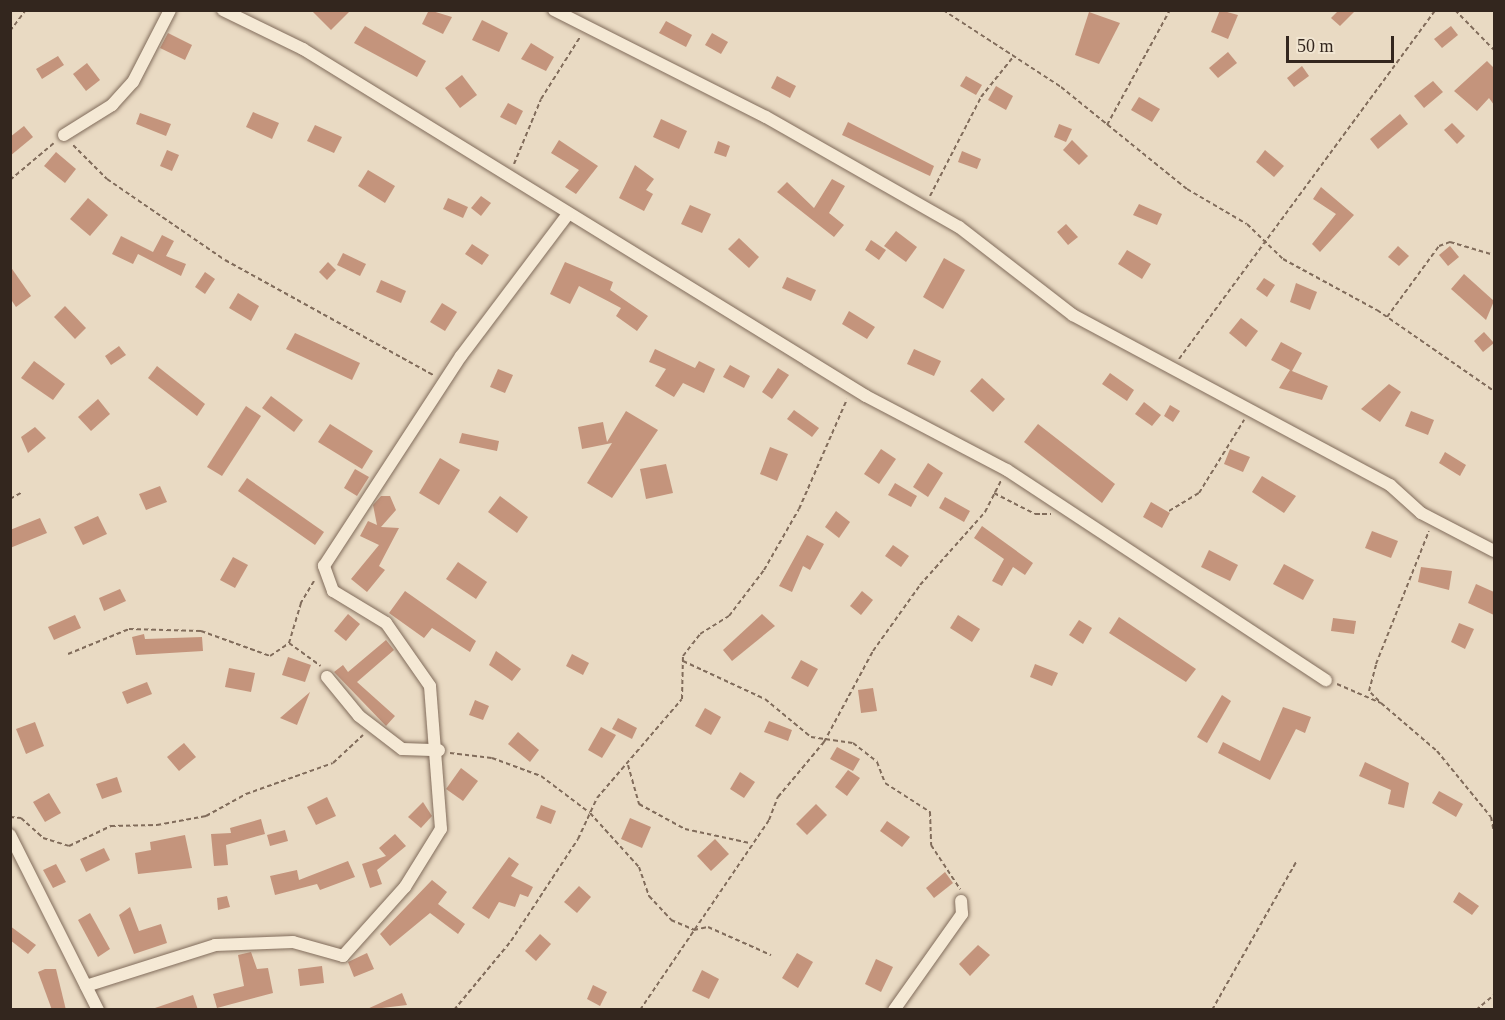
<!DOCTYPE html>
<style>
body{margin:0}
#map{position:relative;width:1505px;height:1020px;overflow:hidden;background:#e9dac3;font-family:"Times New Roman",serif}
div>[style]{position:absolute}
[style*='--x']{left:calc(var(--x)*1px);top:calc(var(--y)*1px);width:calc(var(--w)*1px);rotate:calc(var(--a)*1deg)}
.building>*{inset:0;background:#c4947c}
.path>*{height:2px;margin-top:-1px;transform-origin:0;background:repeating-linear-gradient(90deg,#816c5b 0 4.5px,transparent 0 7.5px)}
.roads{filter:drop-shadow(0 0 2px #816c5b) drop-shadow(0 0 2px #816c5b)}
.minor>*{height:12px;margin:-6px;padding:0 6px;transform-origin:6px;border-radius:6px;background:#f5e9d5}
span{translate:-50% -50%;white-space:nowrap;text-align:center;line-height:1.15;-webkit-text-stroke:5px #f1e5d1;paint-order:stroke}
.frame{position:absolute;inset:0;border:12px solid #33261e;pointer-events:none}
.scale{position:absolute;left:1286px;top:36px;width:108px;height:27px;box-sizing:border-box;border:3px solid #33261e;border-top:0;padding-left:8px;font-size:18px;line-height:21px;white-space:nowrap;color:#33261e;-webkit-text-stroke:4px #f1e5d1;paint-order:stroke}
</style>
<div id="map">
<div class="building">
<div style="clip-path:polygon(311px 10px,351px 10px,331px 30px)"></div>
<div style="clip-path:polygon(429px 10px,452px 17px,443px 34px,422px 24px)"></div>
<div style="clip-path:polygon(1220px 10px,1238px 15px,1228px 39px,1211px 32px)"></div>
<div style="clip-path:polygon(1339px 10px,1356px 10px,1340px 26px,1331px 18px)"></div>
<div style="clip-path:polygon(1089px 12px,1120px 23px,1099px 64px,1075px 55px)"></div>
<div style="clip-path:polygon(482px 20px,508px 33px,499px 52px,472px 40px)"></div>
<div style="clip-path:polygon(666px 21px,692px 35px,686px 47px,659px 33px)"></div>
<div style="clip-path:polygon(365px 26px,426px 61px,417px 77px,354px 43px)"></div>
<div style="clip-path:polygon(1451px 26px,1458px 35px,1442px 48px,1434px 39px)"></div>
<div style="clip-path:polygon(168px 33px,192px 45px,185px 60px,160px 48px)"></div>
<div style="clip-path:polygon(712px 33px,728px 42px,721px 54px,705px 45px)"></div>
<div style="clip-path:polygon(531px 43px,554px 57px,546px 71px,521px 59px)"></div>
<div style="clip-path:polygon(1228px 52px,1237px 63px,1218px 78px,1209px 68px)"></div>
<div style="clip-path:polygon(58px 56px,64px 65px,42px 79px,36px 69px)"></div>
<div style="clip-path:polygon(1487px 61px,1494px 68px,1494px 105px,1489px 98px,1477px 111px,1454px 91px)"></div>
<div style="clip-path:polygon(87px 63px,100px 80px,86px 91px,73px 74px)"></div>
<div style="clip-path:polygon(1302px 66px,1309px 76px,1294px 87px,1287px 78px)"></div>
<div style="clip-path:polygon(462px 75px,477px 95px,460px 108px,445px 88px)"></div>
<div style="clip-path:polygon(777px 76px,796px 86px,790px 98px,771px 88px)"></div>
<div style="clip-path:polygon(966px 76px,982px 85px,976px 95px,960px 86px)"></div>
<div style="clip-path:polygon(1433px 81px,1443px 92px,1424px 108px,1414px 96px)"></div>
<div style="clip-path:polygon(996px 86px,1013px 96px,1006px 110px,988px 100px)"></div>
<div style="clip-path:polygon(1139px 97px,1160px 109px,1152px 122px,1131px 110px)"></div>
<div style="clip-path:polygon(508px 103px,523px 111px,516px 125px,500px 117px)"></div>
<div style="clip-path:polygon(253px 112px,279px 123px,272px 139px,246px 127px)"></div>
<div style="clip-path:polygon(140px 113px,171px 124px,166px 136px,136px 124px)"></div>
<div style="clip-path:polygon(1400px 114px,1408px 124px,1378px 149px,1370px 139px)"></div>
<div style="clip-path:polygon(661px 119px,687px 131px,679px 149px,653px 137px)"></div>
<div style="clip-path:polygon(848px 122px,934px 166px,930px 176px,842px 135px)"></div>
<div style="clip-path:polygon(1452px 123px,1465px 136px,1457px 144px,1444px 130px)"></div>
<div style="clip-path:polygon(1059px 124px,1072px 129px,1066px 142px,1054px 137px)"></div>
<div style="clip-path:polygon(315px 125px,342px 137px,334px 153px,307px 141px)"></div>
<div style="clip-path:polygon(24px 126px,33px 137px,10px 156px,10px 137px)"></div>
<div style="clip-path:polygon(559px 140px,598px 166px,576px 194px,565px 187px,579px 170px,551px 153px)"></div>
<div style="clip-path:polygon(1072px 140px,1088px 156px,1079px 165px,1063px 150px)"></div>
<div style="clip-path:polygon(718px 141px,730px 146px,726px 157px,714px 153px)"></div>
<div style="clip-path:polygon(167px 150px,179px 155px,172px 171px,160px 166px)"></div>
<div style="clip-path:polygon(1265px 150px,1284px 166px,1274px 177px,1256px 162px)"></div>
<div style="clip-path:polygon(962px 151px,981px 159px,977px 169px,958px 162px)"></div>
<div style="clip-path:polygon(56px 152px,76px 169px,65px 183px,44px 166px)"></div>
<div style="clip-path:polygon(635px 165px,654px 179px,646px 190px,653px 194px,644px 211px,619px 198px)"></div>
<div style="clip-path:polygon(368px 170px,395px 186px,385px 203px,358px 186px)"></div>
<div style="clip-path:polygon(832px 179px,845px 186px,829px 213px,844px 225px,834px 237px,777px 192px,787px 182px,814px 208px)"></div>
<div style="clip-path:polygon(1321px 187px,1354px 215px,1320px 252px,1312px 244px,1336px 214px,1313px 199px)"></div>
<div style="clip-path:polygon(481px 196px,491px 203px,481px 216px,471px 208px)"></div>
<div style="clip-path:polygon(88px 198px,108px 215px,90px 236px,70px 219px)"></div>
<div style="clip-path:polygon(448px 198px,468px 207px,463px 218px,443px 209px)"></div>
<div style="clip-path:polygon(1139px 204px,1162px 214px,1157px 225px,1133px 215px)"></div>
<div style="clip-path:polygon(690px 205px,711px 214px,702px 233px,681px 224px)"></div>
<div style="clip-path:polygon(1066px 224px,1078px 237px,1068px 245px,1057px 232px)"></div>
<div style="clip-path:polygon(896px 231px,917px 247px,906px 262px,884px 246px)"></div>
<div style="clip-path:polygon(162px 235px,174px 241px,166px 256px,186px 264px,181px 276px,138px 254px,133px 264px,112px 254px,121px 236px,153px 252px)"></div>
<div style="clip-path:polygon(739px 238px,759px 257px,749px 268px,728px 249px)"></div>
<div style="clip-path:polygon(871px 240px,886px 250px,879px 260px,865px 250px)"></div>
<div style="clip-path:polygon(472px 244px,489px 255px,482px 265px,465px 254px)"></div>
<div style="clip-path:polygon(1398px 246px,1409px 256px,1399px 266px,1388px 257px)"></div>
<div style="clip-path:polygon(1450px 246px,1459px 257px,1448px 266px,1439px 255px)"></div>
<div style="clip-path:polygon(1127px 250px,1151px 264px,1142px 279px,1118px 264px)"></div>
<div style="clip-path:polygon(343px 253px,366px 264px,360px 276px,337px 265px)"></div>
<div style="clip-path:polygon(944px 258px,965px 270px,943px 309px,923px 297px)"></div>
<div style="clip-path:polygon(328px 262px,336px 270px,327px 280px,319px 272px)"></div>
<div style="clip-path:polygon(565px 262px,613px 282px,610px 290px,648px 316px,637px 331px,616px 316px,621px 308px,579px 286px,570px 304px,550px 294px)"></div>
<div style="clip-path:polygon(10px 266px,31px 296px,16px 307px,10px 298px)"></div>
<div style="clip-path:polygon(205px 272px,215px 279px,205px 294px,195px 287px)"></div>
<div style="clip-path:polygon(1464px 274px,1494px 301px,1486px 320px,1451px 289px)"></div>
<div style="clip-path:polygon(787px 277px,816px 290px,811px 301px,782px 288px)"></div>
<div style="clip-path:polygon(1264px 278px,1275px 285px,1267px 297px,1256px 289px)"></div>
<div style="clip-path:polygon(381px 280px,406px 291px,401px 303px,376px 292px)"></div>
<div style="clip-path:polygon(1296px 283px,1317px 292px,1310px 310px,1290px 302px)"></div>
<div style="clip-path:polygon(238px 293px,259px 306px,251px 321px,229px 308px)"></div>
<div style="clip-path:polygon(442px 303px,457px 312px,445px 331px,430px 322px)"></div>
<div style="clip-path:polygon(65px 306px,86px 328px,75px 339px,54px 317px)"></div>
<div style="clip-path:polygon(849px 311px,875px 327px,867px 339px,842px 324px)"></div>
<div style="clip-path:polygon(1241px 318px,1258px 331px,1246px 347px,1229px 333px)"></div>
<div style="clip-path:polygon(1484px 332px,1494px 343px,1483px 352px,1474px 341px)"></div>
<div style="clip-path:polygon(295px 333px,360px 363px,352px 380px,286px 349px)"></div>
<div style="clip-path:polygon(1281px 342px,1302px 353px,1292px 371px,1328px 386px,1322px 400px,1279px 388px,1290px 370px,1271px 360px)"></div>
<div style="clip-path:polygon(119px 346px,126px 355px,111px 365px,105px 356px)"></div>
<div style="clip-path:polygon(655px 349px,695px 368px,699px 361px,715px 369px,704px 393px,683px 383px,674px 397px,655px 386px,666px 369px,649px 362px)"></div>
<div style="clip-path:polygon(914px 349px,941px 361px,934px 376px,907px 364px)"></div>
<div style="clip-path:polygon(34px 361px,65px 384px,53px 400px,21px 378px)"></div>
<div style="clip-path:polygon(730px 365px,750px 376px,744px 388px,723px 377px)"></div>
<div style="clip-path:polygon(157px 366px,205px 404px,197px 416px,148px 378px)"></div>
<div style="clip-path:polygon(778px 368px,789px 375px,772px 399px,762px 392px)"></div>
<div style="clip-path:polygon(498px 369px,513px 375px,505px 393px,490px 387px)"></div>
<div style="clip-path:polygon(1110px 373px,1134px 390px,1127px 401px,1102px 384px)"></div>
<div style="clip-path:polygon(982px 378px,1005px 399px,993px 412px,970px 391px)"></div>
<div style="clip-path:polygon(1389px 384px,1401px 392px,1380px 422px,1361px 409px)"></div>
<div style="clip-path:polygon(271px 396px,303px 420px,294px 432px,262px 408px)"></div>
<div style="clip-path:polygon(98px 399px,110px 414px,91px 431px,78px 417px)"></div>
<div style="clip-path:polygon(1144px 402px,1161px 415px,1152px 426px,1135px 414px)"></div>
<div style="clip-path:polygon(1170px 405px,1180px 411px,1173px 422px,1164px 416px)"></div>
<div style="clip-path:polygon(246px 406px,261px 416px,222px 476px,207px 467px)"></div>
<div style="clip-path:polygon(794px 410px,819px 428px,812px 437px,787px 419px)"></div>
<div style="clip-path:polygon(626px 411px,658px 430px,612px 498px,587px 483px,612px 443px,582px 449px,578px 427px,603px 422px,607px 442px)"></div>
<div style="clip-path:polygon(1411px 411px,1434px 420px,1428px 435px,1405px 426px)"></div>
<div style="clip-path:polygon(330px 424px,373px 451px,362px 469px,318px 442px)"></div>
<div style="clip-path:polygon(1038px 424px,1115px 484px,1102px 503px,1024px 442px)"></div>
<div style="clip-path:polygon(35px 427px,46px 438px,28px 453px,21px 437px)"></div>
<div style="clip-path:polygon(462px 433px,499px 441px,497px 451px,459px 443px)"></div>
<div style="clip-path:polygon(770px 447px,788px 454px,777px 481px,760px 474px)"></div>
<div style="clip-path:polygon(881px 449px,896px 459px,879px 484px,864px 474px)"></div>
<div style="clip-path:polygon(1230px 449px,1250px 457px,1243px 472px,1224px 464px)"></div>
<div style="clip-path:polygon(1445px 452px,1466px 465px,1460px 476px,1439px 463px)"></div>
<div style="clip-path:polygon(440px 458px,460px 470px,439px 505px,419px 493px)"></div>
<div style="clip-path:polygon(928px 463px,943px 473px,928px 497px,913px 487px)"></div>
<div style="clip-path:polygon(666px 464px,673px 493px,646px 499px,640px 469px)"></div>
<div style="clip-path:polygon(355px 469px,369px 477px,357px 496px,344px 488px)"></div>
<div style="clip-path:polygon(1262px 476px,1296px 496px,1284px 513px,1252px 492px)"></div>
<div style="clip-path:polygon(247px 478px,324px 532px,315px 545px,238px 491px)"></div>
<div style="clip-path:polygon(895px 483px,917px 496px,911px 507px,888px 495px)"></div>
<div style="clip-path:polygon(160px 486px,167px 502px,146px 510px,139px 494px)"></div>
<div style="clip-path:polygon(381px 496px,390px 496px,396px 510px,381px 527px,399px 528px,379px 566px,385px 570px,367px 592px,351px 579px,379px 545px,360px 536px,368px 521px,377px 525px,373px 505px)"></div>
<div style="clip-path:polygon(500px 496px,528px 517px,517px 533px,488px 512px)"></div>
<div style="clip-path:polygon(945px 497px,970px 511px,964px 522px,939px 508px)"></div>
<div style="clip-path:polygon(1151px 502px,1170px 513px,1162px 528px,1143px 517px)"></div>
<div style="clip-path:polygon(836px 511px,850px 522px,839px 538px,825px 527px)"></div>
<div style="clip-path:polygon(98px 516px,107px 534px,83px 545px,74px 527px)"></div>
<div style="clip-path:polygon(40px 518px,47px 533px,10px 548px,10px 530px)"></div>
<div style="clip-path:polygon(982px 526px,1033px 563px,1025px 575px,1013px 567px,1002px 586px,992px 581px,1004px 559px,974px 538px)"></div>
<div style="clip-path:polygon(1372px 531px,1398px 541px,1391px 558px,1365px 548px)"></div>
<div style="clip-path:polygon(807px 535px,824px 544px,810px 570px,803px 566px,792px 592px,779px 586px)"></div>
<div style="clip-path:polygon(893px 545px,909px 556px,901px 567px,885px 556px)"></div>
<div style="clip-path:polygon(1209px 550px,1238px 565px,1230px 581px,1201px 567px)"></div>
<div style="clip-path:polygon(233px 557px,248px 565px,235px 588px,220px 580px)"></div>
<div style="clip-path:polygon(458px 562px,487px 582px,476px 599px,446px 579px)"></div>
<div style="clip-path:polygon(1284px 564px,1314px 580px,1303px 600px,1273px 584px)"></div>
<div style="clip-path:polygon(1421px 567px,1452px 571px,1449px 590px,1418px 582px)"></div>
<div style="clip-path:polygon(1476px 584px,1494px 592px,1494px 615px,1468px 603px)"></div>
<div style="clip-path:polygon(120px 589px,126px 601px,104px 611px,99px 598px)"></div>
<div style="clip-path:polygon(405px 591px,476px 641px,470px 652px,432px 628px,424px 638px,389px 613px)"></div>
<div style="clip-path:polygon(862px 591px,873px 600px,861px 615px,850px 606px)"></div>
<div style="clip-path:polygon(348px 614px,360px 624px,346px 641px,334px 631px)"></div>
<div style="clip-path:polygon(762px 614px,775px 626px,732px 661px,723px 650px)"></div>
<div style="clip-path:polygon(75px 615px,81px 628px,54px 640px,48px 627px)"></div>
<div style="clip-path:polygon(958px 615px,980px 629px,972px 642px,950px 628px)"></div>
<div style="clip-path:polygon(1119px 617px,1196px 669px,1186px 682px,1109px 633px)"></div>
<div style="clip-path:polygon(1333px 618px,1356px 621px,1354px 634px,1331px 631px)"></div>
<div style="clip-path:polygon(1079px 620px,1092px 628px,1083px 644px,1069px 635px)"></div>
<div style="clip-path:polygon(1459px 623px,1474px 629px,1465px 649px,1451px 642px)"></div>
<div style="clip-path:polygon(144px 634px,145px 639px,202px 637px,203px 651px,136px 655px,132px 637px)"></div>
<div style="clip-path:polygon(386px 640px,394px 650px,357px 682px,395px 716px,386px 726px,334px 672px,343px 665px,348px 672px)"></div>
<div style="clip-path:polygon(496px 651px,521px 669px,512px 681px,489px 665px)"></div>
<div style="clip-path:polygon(572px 654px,589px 663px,583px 675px,566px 666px)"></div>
<div style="clip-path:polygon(288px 657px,311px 665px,305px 682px,282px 675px)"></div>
<div style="clip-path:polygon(801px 660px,818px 669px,808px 687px,791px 678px)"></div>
<div style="clip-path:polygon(1035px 664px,1058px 673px,1052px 686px,1030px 677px)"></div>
<div style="clip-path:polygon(229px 668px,255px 673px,251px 692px,225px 687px)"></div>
<div style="clip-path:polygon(147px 682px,152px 694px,127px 704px,122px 692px)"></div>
<div style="clip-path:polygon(873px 688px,877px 711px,861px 713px,858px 690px)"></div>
<div style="clip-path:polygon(310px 692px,297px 725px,280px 718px)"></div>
<div style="clip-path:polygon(1222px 695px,1231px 701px,1207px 743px,1197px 737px)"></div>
<div style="clip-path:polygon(475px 700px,489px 706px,483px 720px,469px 715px)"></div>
<div style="clip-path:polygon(1283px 707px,1311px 717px,1305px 733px,1296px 729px,1270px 780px,1218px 753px,1223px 742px,1260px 761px)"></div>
<div style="clip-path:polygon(705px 708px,721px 717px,711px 735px,695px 726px)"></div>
<div style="clip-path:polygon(618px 718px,637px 728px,632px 739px,612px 729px)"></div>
<div style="clip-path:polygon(769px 721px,792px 730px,788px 741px,764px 732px)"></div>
<div style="clip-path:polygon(35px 722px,44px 746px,26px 754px,16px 729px)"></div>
<div style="clip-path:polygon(601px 727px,616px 735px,602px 758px,588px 750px)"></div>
<div style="clip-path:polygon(518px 732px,539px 750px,530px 762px,508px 744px)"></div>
<div style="clip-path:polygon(184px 743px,196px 757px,179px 771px,167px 757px)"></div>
<div style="clip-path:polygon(837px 747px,860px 759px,853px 771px,830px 759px)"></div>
<div style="clip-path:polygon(1365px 762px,1409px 783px,1404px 808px,1388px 804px,1391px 790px,1359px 776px)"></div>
<div style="clip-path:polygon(461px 768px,478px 781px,463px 801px,446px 789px)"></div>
<div style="clip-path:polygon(848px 770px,860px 778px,847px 796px,835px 787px)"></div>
<div style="clip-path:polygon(740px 772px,755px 782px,744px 798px,730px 789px)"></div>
<div style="clip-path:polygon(117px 777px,122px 792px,102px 799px,96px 784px)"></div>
<div style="clip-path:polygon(1439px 791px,1463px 804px,1456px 817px,1432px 803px)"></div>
<div style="clip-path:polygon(49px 793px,61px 813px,45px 822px,33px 802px)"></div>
<div style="clip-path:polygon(327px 797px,336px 816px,316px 825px,307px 807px)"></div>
<div style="clip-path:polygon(423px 802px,432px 816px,421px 828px,408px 817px)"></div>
<div style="clip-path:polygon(816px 804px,827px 815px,807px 835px,796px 824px)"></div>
<div style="clip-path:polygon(541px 805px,556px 811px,551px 824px,536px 818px)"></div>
<div style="clip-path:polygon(630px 818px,651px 827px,642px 848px,621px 839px)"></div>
<div style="clip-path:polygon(261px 819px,265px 834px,226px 845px,228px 865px,214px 866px,211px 834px,231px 833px,230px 828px)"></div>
<div style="clip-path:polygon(887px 821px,910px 837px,902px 847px,880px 831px)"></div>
<div style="clip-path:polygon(285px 830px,288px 841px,270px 846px,267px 835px)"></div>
<div style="clip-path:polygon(395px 834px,406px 846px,377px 870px,382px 884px,370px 888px,362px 864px,386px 856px,379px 848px)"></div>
<div style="clip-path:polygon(185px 835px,192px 868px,138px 874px,135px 853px,151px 850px,150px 842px)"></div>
<div style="clip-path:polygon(715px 839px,729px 854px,711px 871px,697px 856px)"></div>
<div style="clip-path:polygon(104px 848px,110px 860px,86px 872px,80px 859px)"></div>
<div style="clip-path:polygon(509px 857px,519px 864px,511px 876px,533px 887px,528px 897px,520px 894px,515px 907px,499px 902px,489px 919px,472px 908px)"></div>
<div style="clip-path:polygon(348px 861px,355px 877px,320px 890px,317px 884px,275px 895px,270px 876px,297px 870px,299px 880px)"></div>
<div style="clip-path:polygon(56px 864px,66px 882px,53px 888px,43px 870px)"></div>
<div style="clip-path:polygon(945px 872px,953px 883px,934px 898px,926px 888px)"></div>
<div style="clip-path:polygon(432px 880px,447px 892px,438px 904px,465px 924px,458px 934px,430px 913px,390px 946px,380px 934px)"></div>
<div style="clip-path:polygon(579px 886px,591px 897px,577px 913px,564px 902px)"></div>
<div style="clip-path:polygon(1459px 892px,1479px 906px,1472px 915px,1453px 902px)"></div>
<div style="clip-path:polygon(227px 896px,230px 907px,218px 910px,217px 898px)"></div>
<div style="clip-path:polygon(130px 907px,139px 931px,161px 924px,167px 943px,134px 954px,119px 915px)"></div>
<div style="clip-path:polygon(90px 913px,110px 949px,98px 957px,78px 920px)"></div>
<div style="clip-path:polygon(10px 926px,36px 945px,28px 954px,10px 940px)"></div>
<div style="clip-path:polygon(540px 934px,551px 944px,536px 961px,525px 951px)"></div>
<div style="clip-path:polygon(978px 945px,990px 955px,970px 976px,959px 964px)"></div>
<div style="clip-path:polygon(251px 952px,257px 969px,268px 968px,273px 993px,217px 1008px,213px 994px,244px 986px,238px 955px)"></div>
<div style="clip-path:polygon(367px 953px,374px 969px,354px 977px,348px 962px)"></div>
<div style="clip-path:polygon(797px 953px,813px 962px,798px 988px,782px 978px)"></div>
<div style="clip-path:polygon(876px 959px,893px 967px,881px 992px,865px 984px)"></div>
<div style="clip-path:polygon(322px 966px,324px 983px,300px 986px,298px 969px)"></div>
<div style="clip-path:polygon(45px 969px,56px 969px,66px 1010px,52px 1010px,38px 972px)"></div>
<div style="clip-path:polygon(702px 970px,719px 979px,709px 999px,692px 991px)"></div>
<div style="clip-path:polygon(593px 985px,607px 992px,600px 1006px,587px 999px)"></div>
<div style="clip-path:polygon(402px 993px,407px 1005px,365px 1010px)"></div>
<div style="clip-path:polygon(193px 995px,198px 1010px,155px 1010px,155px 1008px)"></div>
</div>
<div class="path">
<div style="--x:943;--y:10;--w:141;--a:33.1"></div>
<div style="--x:1061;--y:87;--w:162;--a:39"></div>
<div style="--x:1187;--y:189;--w:69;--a:30.3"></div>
<div style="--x:1247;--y:224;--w:50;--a:44.2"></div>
<div style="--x:1283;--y:259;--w:107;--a:28.5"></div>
<div style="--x:1377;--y:310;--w:142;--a:34.7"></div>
<div style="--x:1455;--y:10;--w:56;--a:45.7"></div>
<div style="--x:10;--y:31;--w:26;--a:-53"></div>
<div style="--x:1107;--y:125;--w:131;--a:-61.3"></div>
<div style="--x:73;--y:145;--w:48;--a:45"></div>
<div style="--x:107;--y:179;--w:143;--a:34.5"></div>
<div style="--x:225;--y:260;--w:238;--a:28.9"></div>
<div style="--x:514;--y:164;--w:70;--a:-67.4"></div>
<div style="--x:541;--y:99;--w:73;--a:-57.8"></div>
<div style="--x:10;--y:180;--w:57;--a:-40.1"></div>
<div style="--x:930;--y:196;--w:111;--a:-62.7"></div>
<div style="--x:981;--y:97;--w:53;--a:-51.2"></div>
<div style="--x:1387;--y:317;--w:88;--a:-53.8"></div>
<div style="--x:1439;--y:246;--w:12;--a:-20"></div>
<div style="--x:1450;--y:242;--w:46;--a:16.5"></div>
<div style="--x:1179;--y:359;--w:433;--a:-53.7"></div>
<div style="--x:994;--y:493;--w:46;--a:27.1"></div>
<div style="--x:1035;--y:514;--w:16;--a:0"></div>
<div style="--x:10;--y:499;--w:13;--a:-29"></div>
<div style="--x:1169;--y:511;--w:35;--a:-31"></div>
<div style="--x:1199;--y:493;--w:86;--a:-58.3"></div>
<div style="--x:314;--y:581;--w:26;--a:121"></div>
<div style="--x:301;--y:603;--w:42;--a:106.7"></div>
<div style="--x:289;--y:643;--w:39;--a:36"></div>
<div style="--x:68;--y:654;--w:66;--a:-22.3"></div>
<div style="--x:129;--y:629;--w:72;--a:1.6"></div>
<div style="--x:201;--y:631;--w:73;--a:19.9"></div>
<div style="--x:270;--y:656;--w:23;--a:-34"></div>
<div style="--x:683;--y:661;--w:90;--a:24.9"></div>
<div style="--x:765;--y:699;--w:60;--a:39.6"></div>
<div style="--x:811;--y:737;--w:42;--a:8.1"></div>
<div style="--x:853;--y:743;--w:31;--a:38"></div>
<div style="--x:877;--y:762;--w:22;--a:69"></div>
<div style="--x:885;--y:783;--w:54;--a:32.8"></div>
<div style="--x:930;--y:812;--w:33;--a:88"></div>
<div style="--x:931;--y:845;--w:53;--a:56.6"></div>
<div style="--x:1337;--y:684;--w:48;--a:23.4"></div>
<div style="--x:1381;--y:703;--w:74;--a:40.6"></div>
<div style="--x:1437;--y:751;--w:85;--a:50.7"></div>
<div style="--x:1491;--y:817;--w:15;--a:79"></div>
<div style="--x:1379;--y:701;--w:14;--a:-135"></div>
<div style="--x:1369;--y:691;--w:28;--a:-75"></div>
<div style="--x:1376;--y:664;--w:143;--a:-68.3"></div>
<div style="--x:450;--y:753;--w:42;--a:6.8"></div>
<div style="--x:492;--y:758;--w:52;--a:20.2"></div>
<div style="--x:541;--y:776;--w:61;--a:37.1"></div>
<div style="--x:590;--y:813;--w:73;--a:47.8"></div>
<div style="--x:639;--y:867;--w:31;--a:71"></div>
<div style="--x:649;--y:896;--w:33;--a:47"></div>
<div style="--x:671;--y:920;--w:25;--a:23"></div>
<div style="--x:694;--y:930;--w:14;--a:-12"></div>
<div style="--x:708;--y:927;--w:69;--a:24"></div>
<div style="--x:628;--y:765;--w:41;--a:74.2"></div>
<div style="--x:639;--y:804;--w:52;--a:28.5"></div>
<div style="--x:685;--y:829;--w:66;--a:12.2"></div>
<div style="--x:10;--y:817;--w:11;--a:5"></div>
<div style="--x:21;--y:818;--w:30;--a:42"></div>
<div style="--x:43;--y:838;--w:27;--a:17"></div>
<div style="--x:69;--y:846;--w:47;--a:-25.5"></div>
<div style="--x:111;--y:826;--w:46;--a:-1.2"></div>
<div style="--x:157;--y:825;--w:50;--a:-10.4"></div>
<div style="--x:206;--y:816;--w:46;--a:-28.8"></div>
<div style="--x:246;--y:794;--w:92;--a:-19.6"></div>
<div style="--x:333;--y:763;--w:41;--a:-43"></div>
<div style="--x:454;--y:1010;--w:89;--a:-50.4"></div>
<div style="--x:511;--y:941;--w:122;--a:-56.7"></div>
<div style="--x:578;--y:839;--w:45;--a:-65.1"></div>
<div style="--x:597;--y:798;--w:130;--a:-49.4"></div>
<div style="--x:682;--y:699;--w:43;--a:-88.7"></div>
<div style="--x:683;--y:656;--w:28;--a:-52"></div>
<div style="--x:700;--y:634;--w:34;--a:-32"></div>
<div style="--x:729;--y:616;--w:58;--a:-52.7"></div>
<div style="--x:764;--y:570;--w:70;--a:-60.2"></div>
<div style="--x:799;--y:509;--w:120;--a:-66.4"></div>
<div style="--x:640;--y:1010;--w:230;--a:-55.8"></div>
<div style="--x:769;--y:820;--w:25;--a:-69"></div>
<div style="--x:778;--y:797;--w:72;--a:-50.1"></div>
<div style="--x:824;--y:742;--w:103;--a:-61.7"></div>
<div style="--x:873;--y:651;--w:81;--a:-54.5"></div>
<div style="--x:920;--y:585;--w:98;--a:-48.3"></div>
<div style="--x:985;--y:512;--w:36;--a:-63"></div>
<div style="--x:1212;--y:1010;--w:170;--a:-60.4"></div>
<div style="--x:1476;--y:1010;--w:23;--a:-40"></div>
</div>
<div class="roads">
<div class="minor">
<div style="--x:223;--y:10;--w:89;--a:26"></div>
<div style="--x:303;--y:49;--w:661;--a:31.65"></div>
<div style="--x:866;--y:396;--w:159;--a:27.7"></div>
<div style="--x:1007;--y:470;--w:382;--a:33.4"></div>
<div style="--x:554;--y:10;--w:237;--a:26.8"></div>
<div style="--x:766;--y:117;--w:222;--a:29.7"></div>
<div style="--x:959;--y:227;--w:144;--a:37.7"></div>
<div style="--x:1073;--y:315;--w:360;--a:28.2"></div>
<div style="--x:1390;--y:485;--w:42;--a:42.1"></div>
<div style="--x:1421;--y:513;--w:82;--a:27.5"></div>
<div style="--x:64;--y:135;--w:57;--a:-32"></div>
<div style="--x:112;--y:105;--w:31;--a:-48"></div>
<div style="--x:133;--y:82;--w:81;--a:-62.8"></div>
<div style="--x:327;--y:677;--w:50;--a:50.6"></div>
<div style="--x:359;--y:716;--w:54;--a:37.5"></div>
<div style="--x:402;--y:749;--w:37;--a:2"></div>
<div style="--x:10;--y:835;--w:196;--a:63.3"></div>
<div style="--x:86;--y:986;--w:135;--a:-17.6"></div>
<div style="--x:215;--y:945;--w:78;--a:-2.2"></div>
<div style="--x:293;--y:942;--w:52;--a:15.6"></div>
<div style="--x:343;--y:956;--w:93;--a:-48.1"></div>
<div style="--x:405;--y:887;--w:68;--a:-58.2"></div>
<div style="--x:441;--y:829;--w:143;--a:-94.4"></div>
<div style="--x:430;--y:686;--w:77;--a:-124.9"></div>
<div style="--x:386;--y:623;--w:62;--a:-148.9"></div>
<div style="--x:333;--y:591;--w:27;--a:-110"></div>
<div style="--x:324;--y:566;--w:251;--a:-56.9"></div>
<div style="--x:461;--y:356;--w:178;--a:-53"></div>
<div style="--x:894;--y:1010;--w:118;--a:-54.7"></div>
<div style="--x:962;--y:914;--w:13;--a:-94"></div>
</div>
</div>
<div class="frame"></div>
<div class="scale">50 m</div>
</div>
